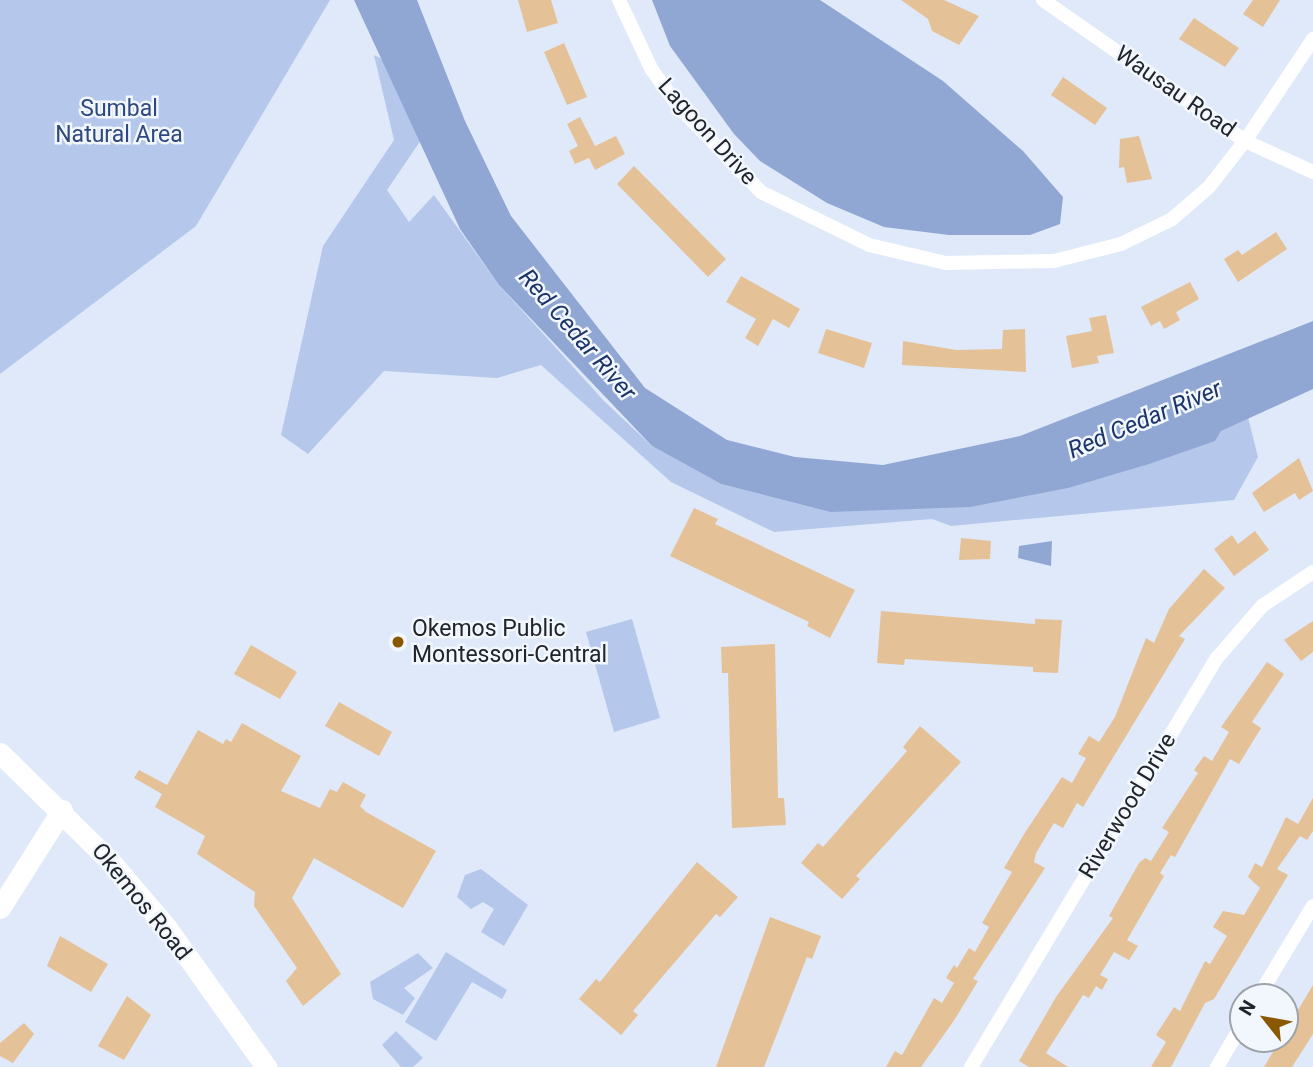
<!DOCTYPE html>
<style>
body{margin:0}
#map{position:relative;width:1313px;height:1067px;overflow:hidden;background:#dfe9fa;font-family:Roboto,sans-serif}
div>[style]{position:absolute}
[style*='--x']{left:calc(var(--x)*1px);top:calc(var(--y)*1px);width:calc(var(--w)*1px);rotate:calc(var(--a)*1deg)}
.green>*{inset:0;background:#b5c7eb}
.water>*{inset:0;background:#91a7d3}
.building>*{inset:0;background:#e5c197}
.street>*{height:14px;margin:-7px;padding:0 7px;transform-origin:7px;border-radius:7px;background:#fff}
.secondary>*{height:21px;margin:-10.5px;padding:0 10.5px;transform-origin:10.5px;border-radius:10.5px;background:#fff}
.dots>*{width:19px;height:19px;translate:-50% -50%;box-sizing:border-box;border:4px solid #f2f6fd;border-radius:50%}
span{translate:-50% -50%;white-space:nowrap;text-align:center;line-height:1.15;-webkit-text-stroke:5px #f2f6fd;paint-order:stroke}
.street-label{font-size:23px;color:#21242a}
.park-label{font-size:23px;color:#2e4880}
.poi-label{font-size:23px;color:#21242a}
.left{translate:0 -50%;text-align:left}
.water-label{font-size:24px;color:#1c346a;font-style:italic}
.north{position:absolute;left:1229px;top:983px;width:70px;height:70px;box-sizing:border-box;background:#f2f6fd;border:2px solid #9ea2a9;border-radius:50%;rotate:301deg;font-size:19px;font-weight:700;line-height:28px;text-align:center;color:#21242a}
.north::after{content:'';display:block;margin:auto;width:24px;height:32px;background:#8a5801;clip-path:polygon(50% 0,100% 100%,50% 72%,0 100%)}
</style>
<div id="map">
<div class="green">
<div style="clip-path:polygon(0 0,330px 0,196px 226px,0 374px)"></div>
<div style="clip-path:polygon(374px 55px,386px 61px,421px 140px,387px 190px,409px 222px,434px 195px,499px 285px,604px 401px,652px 446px,721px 484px,830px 512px,1247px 413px,1258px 457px,1234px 500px,951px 526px,932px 519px,774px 532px,671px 482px,541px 365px,497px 378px,384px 371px,308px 454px,281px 435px,323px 246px,394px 140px)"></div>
<div style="clip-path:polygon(632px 619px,660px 718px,614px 732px,586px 632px)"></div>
<div style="clip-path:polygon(481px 869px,528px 905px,504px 946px,481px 932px,494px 909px,483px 902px,471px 909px,457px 897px,465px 875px)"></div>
<div style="clip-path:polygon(446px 952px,507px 990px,502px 999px,472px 982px,436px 1041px,405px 1022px)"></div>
<div style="clip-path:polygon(418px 953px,433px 968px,404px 988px,415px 998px,403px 1015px,373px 999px,370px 982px)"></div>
<div style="clip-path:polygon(396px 1031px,423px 1058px,413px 1067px,401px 1067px,382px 1045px)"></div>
</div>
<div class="water">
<div style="clip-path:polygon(354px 0,417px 0,465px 121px,511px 216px,645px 388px,727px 440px,795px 457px,883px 465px,1020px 436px,1313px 321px,1313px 389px,1221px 431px,1215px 441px,1149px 464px,1068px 488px,970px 507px,830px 512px,721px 484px,652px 446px,499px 285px,460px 229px)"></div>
<div style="clip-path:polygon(652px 0,820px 0,943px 81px,1023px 151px,1063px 197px,1060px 224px,1030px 235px,949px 235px,884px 227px,827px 203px,760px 161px,734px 134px,670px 46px)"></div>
<div style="clip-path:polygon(1052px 541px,1051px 566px,1018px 558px,1019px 546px)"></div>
</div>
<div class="building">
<div style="clip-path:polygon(518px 0,551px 0,558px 23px,527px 32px)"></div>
<div style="clip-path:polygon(901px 0,944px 0,979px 16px,959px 45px,932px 31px,928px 19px)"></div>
<div style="clip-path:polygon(1253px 0,1280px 0,1263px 27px,1243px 14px)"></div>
<div style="clip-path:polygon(1194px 18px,1239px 48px,1225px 67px,1179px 39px)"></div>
<div style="clip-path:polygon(564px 43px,587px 97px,567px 105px,544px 52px)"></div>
<div style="clip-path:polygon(1063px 77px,1107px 108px,1095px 125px,1051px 95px)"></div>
<div style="clip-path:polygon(580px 117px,595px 146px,616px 136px,625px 154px,595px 170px,589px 158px,575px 164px,569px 151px,578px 146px,567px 124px)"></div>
<div style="clip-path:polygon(1139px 136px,1152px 179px,1127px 183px,1124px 167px,1119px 168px,1120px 139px)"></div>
<div style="clip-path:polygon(634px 166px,726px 259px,708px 277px,617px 184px)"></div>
<div style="clip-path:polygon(1276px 232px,1287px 249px,1238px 282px,1224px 259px,1238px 250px,1242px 255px)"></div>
<div style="clip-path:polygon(741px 276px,800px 309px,789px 328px,773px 319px,758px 346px,745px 338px,756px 319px,726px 302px)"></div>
<div style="clip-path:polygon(1190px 282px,1199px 299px,1176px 312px,1180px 320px,1164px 329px,1160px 321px,1151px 326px,1141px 307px)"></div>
<div style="clip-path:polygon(1106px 315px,1114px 353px,1097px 356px,1099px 363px,1072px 368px,1066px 336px,1092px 331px,1089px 318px)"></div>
<div style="clip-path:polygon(826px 329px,872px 343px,864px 368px,818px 353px)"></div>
<div style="clip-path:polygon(1025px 329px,1026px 372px,902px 365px,903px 341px,956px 350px,1002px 349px,1003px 330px)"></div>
<div style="clip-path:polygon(1299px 458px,1313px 491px,1299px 500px,1295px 493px,1264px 512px,1252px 493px)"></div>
<div style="clip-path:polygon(694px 508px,718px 519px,715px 524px,855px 590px,830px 638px,807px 626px,809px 622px,670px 556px)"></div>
<div style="clip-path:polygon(1255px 531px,1269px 550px,1234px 576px,1214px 549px,1232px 535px,1238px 544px)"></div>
<div style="clip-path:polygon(961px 538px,991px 541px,990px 559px,959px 560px)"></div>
<div style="clip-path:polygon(1204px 569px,1225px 588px,1179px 636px,1185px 639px,1083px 807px,1077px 803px,1063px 828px,1054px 823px,1036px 853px,1034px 862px,1045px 868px,973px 979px,978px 981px,955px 1019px,921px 1067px,886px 1067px,895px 1051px,902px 1055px,934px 998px,942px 1003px,954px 983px,946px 978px,954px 965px,957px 968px,969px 948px,975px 952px,989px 927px,982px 923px,1012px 872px,1004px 868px,1026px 831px,1062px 777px,1072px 783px,1086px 758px,1078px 754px,1089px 736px,1099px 742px,1115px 717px,1146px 638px,1154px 643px,1169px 609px)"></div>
<div style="clip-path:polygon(881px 611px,1035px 624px,1035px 619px,1062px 620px,1058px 673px,1033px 672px,1033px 667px,905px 659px,904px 665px,877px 663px)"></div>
<div style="clip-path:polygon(1313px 621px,1313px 652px,1301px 661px,1284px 640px)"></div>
<div style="clip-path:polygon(775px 644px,778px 798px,784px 798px,786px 825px,732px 828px,728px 673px,722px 673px,721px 647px)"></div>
<div style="clip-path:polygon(251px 645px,297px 672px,280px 699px,234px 674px)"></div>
<div style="clip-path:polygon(1267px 662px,1284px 674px,1252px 722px,1261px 728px,1239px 764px,1230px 759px,1175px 857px,1171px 855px,1160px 873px,1164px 876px,1127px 940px,1138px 946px,1129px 960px,1114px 952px,1100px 975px,1108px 979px,1102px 990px,1096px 986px,1089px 998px,1083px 995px,1046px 1053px,1068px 1067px,1029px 1067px,1019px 1061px,1056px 997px,1113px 918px,1109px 916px,1139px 863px,1145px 858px,1151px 861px,1169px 832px,1162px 828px,1198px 773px,1194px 770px,1204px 756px,1212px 761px,1229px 732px,1221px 727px)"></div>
<div style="clip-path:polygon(339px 702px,392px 732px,379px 756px,325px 726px)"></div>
<div style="clip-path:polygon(242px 723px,301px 756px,281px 791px,320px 808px,330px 789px,337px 792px,343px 782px,366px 795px,360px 806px,366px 812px,436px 851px,403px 908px,314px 858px,292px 898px,341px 974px,303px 1006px,286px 981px,297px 968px,254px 906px,255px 892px,197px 854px,205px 836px,155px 807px,162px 794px,134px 778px,139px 770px,167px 785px,198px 730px,223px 744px,226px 739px,231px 742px)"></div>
<div style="clip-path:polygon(920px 726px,961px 762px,856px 876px,860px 879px,842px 899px,801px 863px,818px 843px,823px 847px,907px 751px,903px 747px)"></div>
<div style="clip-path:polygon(1313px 798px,1313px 831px,1307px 840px,1300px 836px,1277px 869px,1288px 875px,1238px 959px,1214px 999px,1205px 1003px,1171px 1067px,1151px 1067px,1166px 1042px,1156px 1035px,1174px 1007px,1180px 1011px,1205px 961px,1210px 964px,1227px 936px,1213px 927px,1223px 911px,1244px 915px,1260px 888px,1248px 877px,1255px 863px,1262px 867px,1286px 817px,1298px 824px)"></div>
<div style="clip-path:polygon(697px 862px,738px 897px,720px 917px,716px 914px,633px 1011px,638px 1015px,621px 1035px,579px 999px,596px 979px,600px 982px)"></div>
<div style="clip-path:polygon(770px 917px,821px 936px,812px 959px,807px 957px,764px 1067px,716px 1067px)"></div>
<div style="clip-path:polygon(60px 936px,108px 964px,91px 992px,47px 966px)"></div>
<div style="clip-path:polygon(1313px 985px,1313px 1034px,1292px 1067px,1264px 1067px)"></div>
<div style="clip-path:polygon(127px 996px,151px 1015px,124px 1060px,98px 1046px)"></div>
<div style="clip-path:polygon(24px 1023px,34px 1034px,13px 1063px,0 1056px,0 1043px)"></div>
</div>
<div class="street">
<div style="--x:619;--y:0;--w:77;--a:64.8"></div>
<div style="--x:652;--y:70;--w:46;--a:53.9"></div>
<div style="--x:679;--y:107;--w:118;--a:46"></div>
<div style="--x:761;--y:192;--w:120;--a:26.1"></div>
<div style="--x:869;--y:245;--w:79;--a:13.2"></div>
<div style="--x:946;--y:263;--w:108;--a:-1.1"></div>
<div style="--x:1054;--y:261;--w:69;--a:-14.2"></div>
<div style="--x:1121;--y:244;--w:57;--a:-26.1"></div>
<div style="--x:1172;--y:219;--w:49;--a:-40.9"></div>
<div style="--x:1209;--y:187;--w:58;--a:-52"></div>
<div style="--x:1245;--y:141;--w:123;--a:-56.3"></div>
<div style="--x:1043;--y:0;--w:246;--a:34.9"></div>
<div style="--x:1245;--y:141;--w:75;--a:24.5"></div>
<div style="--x:1258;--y:997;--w:106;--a:-58.9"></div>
<div style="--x:971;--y:1067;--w:477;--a:-59"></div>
<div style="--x:1217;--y:658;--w:69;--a:-49.1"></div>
<div style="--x:1262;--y:606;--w:61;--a:-33.7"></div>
<div style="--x:1217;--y:1067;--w:51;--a:-59.4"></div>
</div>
<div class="secondary">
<div style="--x:0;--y:753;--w:156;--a:44.5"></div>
<div style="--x:111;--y:862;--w:87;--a:49.7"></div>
<div style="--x:167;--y:928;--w:171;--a:54.5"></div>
<div style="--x:0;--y:908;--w:116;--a:-57.7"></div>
</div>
<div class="dots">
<div style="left:398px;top:642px;background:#8a5801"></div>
</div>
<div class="street-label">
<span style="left:1175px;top:92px;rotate:35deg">Wausau Road</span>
<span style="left:707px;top:132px;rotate:48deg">Lagoon Drive</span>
<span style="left:1128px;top:806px;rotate:-59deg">Riverwood Drive</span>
<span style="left:141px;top:902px;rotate:51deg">Okemos Road</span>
</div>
<div class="park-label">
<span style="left:119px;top:122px">Sumbal<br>Natural Area</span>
</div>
<div class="poi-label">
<span class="left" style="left:412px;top:642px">Okemos Public<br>Montessori-Central</span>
</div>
<div class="water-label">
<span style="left:577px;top:335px;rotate:49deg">Red Cedar River</span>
<span style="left:1145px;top:420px;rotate:-23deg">Red Cedar River</span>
</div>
<div class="north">N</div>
</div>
